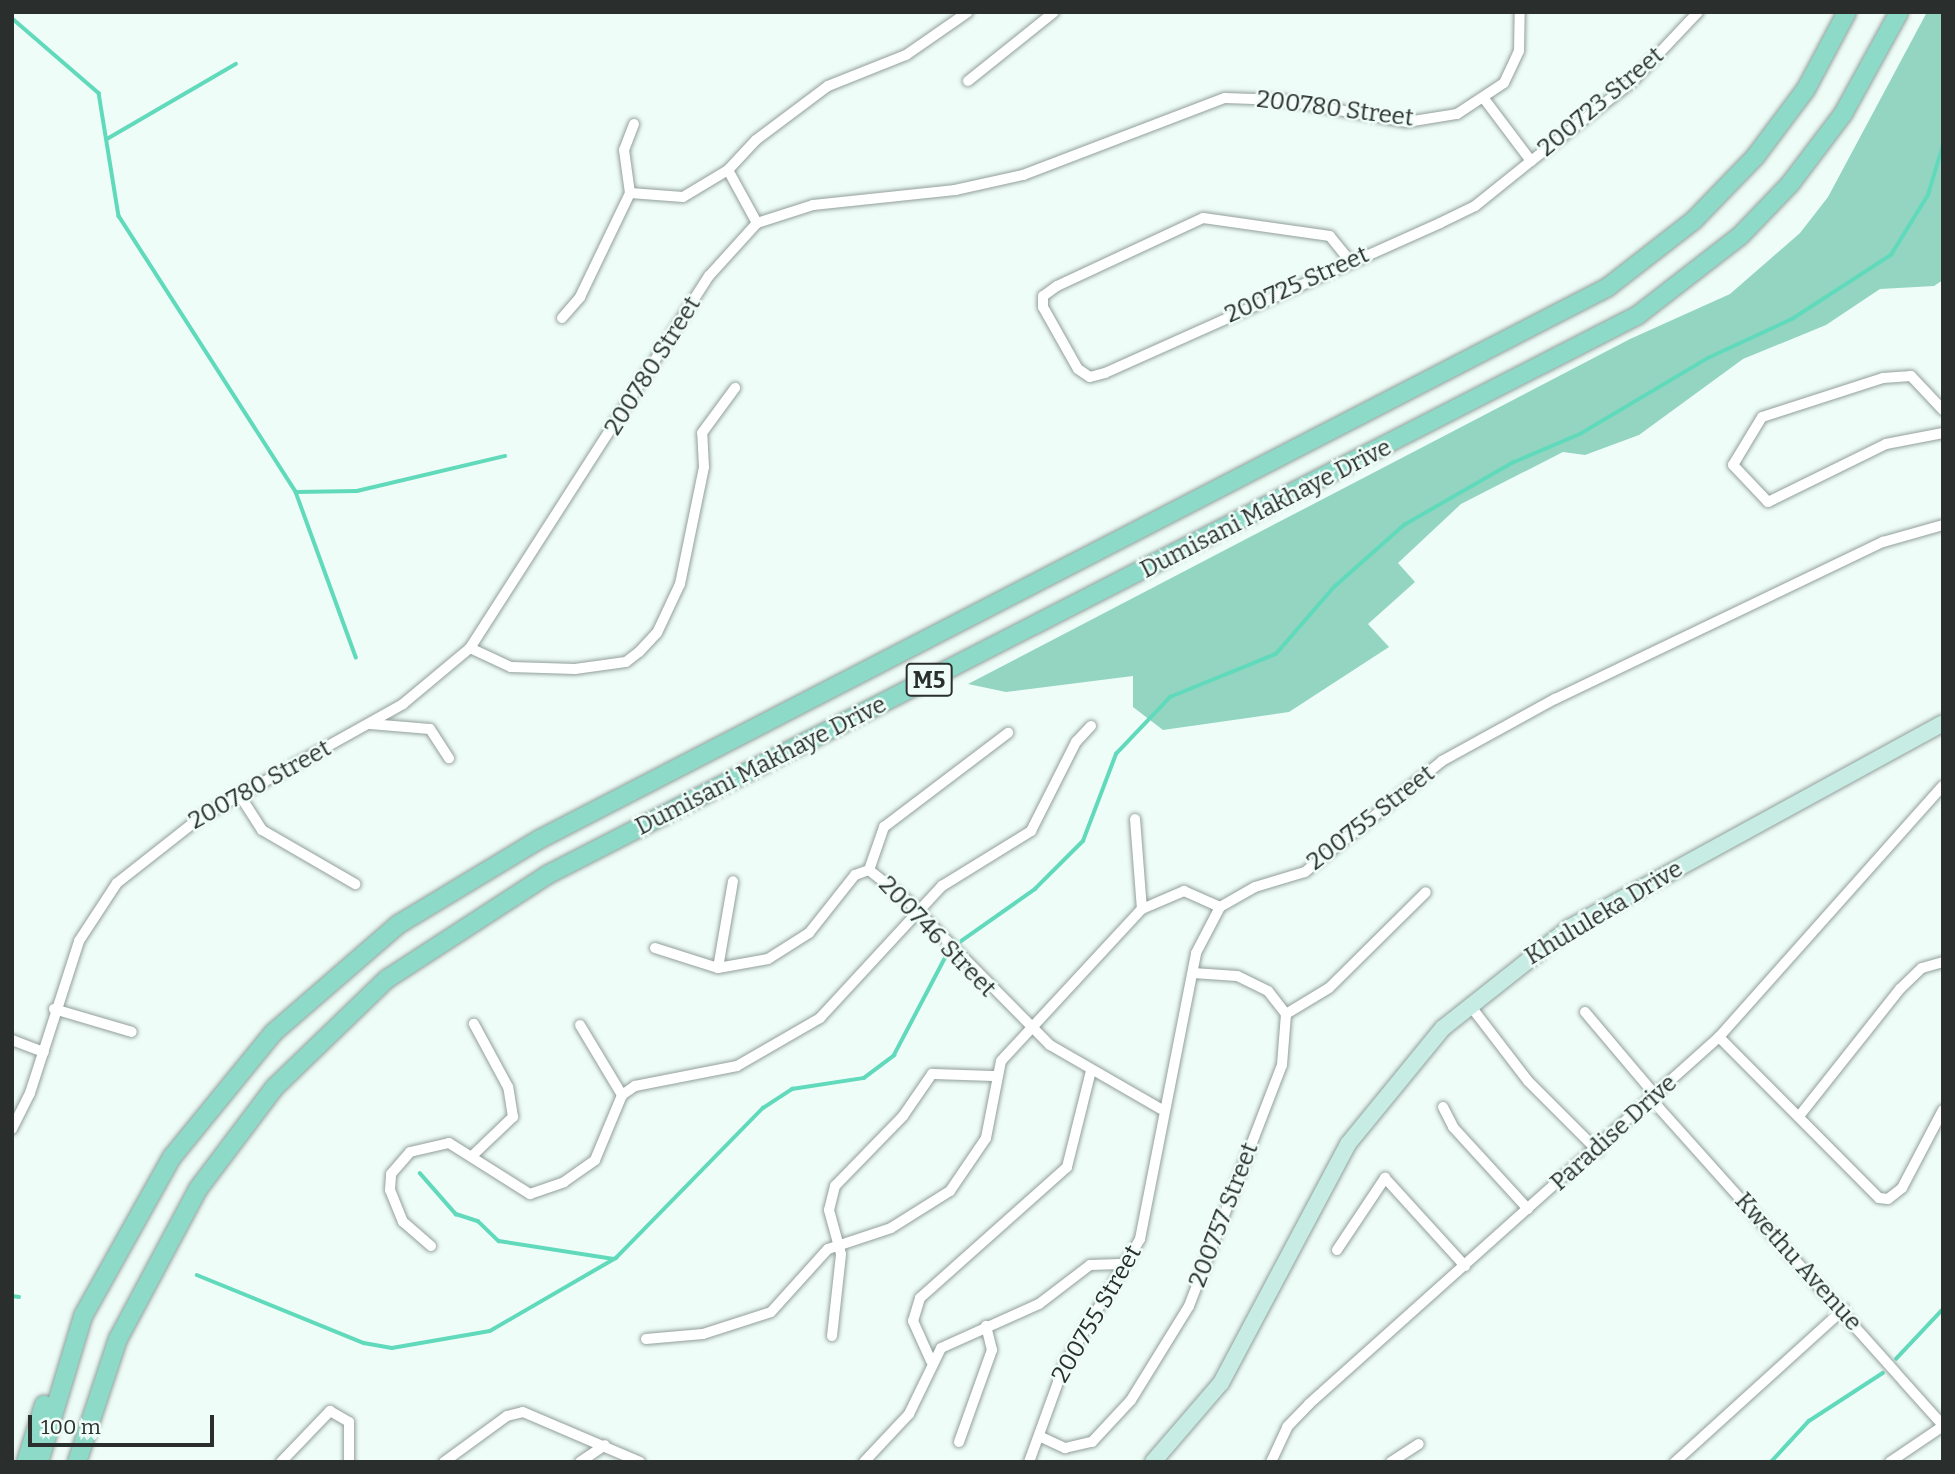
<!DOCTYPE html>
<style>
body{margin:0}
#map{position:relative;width:1955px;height:1474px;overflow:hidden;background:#effdf8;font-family:Bitter,serif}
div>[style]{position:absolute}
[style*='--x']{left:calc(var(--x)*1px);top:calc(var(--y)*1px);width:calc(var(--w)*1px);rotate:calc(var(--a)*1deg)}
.green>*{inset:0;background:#94d5c2}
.stream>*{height:3.5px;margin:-1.75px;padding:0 1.75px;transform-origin:1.75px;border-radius:1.75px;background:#61dabc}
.roads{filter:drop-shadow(0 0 2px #929f9b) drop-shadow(0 0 2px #929f9b)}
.street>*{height:10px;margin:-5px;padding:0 5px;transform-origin:5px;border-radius:5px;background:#fff}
.secondary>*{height:16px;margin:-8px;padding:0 8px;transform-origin:8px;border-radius:8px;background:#c6ece3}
.primary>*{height:18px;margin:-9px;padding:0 9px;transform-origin:9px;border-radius:9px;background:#8ddac8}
span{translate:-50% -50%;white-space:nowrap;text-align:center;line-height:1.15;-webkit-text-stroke:5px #effdf8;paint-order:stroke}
.shield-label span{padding:2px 5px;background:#effdf8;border:2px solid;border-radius:5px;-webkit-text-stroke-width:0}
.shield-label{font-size:23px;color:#2a2f2d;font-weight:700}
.street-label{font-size:24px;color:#2a2f2d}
.frame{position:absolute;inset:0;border:14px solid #2a2f2d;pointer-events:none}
.scale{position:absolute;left:28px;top:1415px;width:186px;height:32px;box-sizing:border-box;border:4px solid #2a2f2d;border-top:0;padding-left:9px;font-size:21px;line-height:24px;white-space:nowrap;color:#2a2f2d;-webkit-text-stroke:5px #effdf8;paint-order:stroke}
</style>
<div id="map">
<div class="green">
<div style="clip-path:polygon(1927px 12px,1943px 12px,1943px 280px,1934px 286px,1880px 289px,1826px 325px,1743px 359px,1639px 435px,1585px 455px,1563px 452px,1461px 504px,1398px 563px,1415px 582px,1368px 624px,1389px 647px,1289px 712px,1163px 730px,1133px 707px,1133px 676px,1006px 692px,968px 684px,1630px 339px,1730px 294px,1800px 233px,1828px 197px)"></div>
</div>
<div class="stream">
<div style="--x:12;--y:18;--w:115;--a:40.8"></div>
<div style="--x:99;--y:93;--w:125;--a:80.8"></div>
<div style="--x:119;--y:216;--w:328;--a:57.3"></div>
<div style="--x:296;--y:492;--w:176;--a:70"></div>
<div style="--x:107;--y:139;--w:149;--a:-30.2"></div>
<div style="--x:296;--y:492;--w:61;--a:-0.9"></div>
<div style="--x:357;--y:491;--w:152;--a:-13.3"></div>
<div style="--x:960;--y:942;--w:92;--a:-35.2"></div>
<div style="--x:1035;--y:889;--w:68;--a:-45"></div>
<div style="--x:1083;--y:841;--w:93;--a:-69.2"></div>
<div style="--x:1116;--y:754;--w:79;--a:-46.5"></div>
<div style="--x:1170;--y:697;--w:114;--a:-22.1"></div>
<div style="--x:1276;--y:654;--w:89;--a:-49.1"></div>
<div style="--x:1334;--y:587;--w:94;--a:-41.5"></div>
<div style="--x:1404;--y:525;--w:125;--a:-29.9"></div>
<div style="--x:1512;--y:463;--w:74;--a:-23.1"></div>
<div style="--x:1580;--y:434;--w:149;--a:-30.7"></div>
<div style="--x:1708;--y:358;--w:93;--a:-24.9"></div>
<div style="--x:1792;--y:319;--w:118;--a:-32.9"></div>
<div style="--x:1891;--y:255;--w:70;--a:-58.3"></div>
<div style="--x:1928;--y:195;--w:52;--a:-73.3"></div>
<div style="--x:420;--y:1173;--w:55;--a:48.7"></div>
<div style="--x:456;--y:1214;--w:23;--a:18"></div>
<div style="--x:478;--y:1221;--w:29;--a:44"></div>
<div style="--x:499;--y:1241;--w:116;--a:8.9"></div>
<div style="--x:197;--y:1275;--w:180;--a:22.2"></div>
<div style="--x:364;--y:1343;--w:28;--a:10"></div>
<div style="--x:392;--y:1348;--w:99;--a:-9.8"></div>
<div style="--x:490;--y:1331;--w:146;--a:-30.1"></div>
<div style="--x:616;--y:1258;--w:210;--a:-45.6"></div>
<div style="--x:763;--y:1108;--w:35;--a:-33"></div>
<div style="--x:792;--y:1089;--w:73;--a:-8.7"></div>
<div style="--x:864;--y:1078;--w:38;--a:-37"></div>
<div style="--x:894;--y:1055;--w:114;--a:-62.3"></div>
<div style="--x:12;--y:1296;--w:7;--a:8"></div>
<div style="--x:1896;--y:1359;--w:69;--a:-46.8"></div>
<div style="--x:1771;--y:1462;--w:56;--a:-47.2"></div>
<div style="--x:1809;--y:1421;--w:88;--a:-33"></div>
</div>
<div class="roads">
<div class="street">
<div style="--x:968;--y:81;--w:110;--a:-38.7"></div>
<div style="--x:634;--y:124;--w:28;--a:111"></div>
<div style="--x:624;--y:150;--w:43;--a:82.1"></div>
<div style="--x:630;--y:193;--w:53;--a:4.3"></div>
<div style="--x:683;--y:197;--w:52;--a:-31"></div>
<div style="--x:1531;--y:161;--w:130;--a:-38.1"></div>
<div style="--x:1633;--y:81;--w:95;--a:-46.7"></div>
<div style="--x:757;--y:223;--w:60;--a:-118.7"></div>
<div style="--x:728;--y:170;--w:41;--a:-47"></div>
<div style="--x:756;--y:140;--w:90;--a:-36.9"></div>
<div style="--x:828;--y:86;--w:84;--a:-21.7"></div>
<div style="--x:906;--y:55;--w:75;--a:-34.7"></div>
<div style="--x:1350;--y:261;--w:32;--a:-129"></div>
<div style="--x:1330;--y:236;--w:128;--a:-171.9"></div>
<div style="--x:1203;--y:218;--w:161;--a:155"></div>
<div style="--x:1057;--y:286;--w:17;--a:144"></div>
<div style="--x:1043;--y:296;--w:11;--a:90"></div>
<div style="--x:1043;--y:307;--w:71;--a:60.6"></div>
<div style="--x:1078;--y:369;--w:14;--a:34"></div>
<div style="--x:1090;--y:377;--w:16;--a:-15"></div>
<div style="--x:1105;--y:373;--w:367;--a:-24.1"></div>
<div style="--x:1440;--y:223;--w:39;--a:-26"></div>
<div style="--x:1475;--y:206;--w:72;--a:-38.8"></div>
<div style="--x:1531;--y:161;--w:76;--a:-127"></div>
<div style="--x:562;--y:318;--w:28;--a:-49"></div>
<div style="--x:580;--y:297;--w:115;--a:-64.3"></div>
<div style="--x:1943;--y:410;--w:47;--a:-133.3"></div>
<div style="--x:1911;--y:376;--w:28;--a:176"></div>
<div style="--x:1883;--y:378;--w:127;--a:162.1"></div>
<div style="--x:1762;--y:417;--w:56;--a:121.1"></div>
<div style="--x:1733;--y:465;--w:51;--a:46.6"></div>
<div style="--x:1768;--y:502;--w:131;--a:-26.2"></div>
<div style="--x:1886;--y:444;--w:58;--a:-10.9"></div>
<div style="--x:470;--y:648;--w:45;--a:24.9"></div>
<div style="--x:511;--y:667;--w:64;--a:1.8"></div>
<div style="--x:575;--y:669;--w:51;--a:-7.8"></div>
<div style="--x:626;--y:662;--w:16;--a:-38"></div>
<div style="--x:639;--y:652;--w:26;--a:-47"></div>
<div style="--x:657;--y:633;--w:54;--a:-64.9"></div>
<div style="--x:680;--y:584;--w:119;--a:-78.4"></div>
<div style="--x:704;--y:467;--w:34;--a:-93"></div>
<div style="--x:702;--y:433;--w:56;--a:-53.7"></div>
<div style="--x:370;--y:724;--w:60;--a:4.8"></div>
<div style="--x:430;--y:729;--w:35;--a:57"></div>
<div style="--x:239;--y:794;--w:43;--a:57.4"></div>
<div style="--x:262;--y:830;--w:108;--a:30.1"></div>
<div style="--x:1135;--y:819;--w:90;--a:85.6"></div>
<div style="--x:869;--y:870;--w:46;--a:-70.8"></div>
<div style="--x:884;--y:827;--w:156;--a:-37.2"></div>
<div style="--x:655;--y:948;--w:66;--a:17.6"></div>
<div style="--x:718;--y:968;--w:51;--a:-10.2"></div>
<div style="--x:768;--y:959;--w:49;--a:-32.4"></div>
<div style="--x:809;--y:933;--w:74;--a:-51.6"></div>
<div style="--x:855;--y:875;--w:15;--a:-20"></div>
<div style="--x:869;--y:870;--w:50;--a:38.5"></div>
<div style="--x:908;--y:901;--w:202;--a:45.4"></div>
<div style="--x:1050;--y:1045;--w:128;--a:30"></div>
<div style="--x:718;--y:968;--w:88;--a:-80.2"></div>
<div style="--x:1469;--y:1004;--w:97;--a:52.5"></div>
<div style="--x:1528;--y:1081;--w:99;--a:45"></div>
<div style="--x:54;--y:1009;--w:81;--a:16.4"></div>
<div style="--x:1585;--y:1012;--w:110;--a:49.8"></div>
<div style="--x:1286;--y:1014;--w:50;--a:-31.2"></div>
<div style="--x:1329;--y:988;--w:136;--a:-44.7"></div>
<div style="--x:580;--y:1025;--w:82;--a:59"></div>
<div style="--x:1719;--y:1037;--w:227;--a:45.2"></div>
<div style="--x:1879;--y:1198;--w:9;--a:6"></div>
<div style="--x:1888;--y:1199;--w:18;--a:-38"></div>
<div style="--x:1902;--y:1188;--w:88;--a:-62.3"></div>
<div style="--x:12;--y:1040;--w:34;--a:21"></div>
<div style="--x:1652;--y:1100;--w:437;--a:48.2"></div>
<div style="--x:1443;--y:1107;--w:22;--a:63"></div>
<div style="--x:1453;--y:1127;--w:111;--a:47.6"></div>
<div style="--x:1800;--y:1115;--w:161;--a:-51.6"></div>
<div style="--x:1900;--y:989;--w:30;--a:-44"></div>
<div style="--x:1922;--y:968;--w:22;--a:-16"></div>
<div style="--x:12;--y:1129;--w:40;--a:-63.4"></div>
<div style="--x:30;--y:1093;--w:160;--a:-72.1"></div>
<div style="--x:79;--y:941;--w:69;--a:-56.8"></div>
<div style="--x:117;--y:883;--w:107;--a:-38.2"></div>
<div style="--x:201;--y:817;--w:231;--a:-29.2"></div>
<div style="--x:403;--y:704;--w:87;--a:-39.9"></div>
<div style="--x:470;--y:648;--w:442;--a:-57.3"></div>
<div style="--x:709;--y:276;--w:72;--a:-47.8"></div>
<div style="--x:757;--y:223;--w:59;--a:-17.8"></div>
<div style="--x:813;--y:205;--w:143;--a:-6"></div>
<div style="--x:955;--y:190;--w:70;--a:-12.4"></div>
<div style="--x:1023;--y:175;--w:216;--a:-20.9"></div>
<div style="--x:1225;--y:98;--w:57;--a:2"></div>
<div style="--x:1282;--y:100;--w:127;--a:10"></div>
<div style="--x:1407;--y:122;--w:51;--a:-9.1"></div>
<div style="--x:1457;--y:114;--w:56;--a:-33.4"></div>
<div style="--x:1504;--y:83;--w:35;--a:-65"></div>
<div style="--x:1519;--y:51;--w:39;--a:-89"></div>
<div style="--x:472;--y:1156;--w:57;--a:-43.6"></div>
<div style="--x:513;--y:1117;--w:30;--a:-99"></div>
<div style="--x:508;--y:1087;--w:72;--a:-118.4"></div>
<div style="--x:431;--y:1246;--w:37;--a:-139"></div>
<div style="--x:403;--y:1222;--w:35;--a:-112"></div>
<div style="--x:390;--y:1190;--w:16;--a:-86"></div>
<div style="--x:391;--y:1174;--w:29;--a:-49"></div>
<div style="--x:410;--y:1152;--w:40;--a:-13"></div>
<div style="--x:449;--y:1143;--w:96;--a:32.2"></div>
<div style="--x:530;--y:1194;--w:36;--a:-19"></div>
<div style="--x:564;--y:1182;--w:38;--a:-35"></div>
<div style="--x:595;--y:1160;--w:70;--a:-67.4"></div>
<div style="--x:622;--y:1095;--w:16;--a:-35"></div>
<div style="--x:635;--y:1086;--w:104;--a:-11.1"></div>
<div style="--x:737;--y:1066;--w:96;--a:-30"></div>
<div style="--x:820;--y:1018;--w:180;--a:-47.3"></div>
<div style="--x:942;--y:886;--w:105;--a:-31.7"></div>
<div style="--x:1031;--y:831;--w:100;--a:-63.2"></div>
<div style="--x:1076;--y:742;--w:22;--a:-47"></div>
<div style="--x:1337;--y:1250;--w:87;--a:-56.3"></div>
<div style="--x:1385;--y:1178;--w:119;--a:47.7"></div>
<div style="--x:832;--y:1336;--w:82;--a:-83.7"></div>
<div style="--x:841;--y:1254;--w:46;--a:-105.3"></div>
<div style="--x:829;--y:1210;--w:25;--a:-76"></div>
<div style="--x:835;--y:1186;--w:98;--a:-45.8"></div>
<div style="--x:903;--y:1116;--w:51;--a:-55.4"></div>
<div style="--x:932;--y:1074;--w:63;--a:1.8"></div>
<div style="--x:646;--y:1339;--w:57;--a:-5"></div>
<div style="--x:703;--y:1334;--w:71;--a:-17.9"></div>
<div style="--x:771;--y:1312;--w:85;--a:-47.9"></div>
<div style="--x:828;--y:1249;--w:66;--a:-18.4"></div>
<div style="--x:891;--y:1228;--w:70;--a:-32.1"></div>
<div style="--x:950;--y:1191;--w:64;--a:-55.8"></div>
<div style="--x:986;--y:1138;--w:78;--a:-79"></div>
<div style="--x:1001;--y:1061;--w:207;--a:-47.2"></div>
<div style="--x:1142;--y:909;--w:46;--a:-23.2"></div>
<div style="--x:1184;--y:891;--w:39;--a:24"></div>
<div style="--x:931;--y:1361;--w:44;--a:-114.2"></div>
<div style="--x:913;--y:1321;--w:24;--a:-73"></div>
<div style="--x:920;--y:1298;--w:197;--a:-41.7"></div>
<div style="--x:1067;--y:1167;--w:99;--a:-76"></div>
<div style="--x:1039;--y:1436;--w:29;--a:25"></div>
<div style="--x:1065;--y:1448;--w:28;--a:-13"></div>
<div style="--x:1092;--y:1442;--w:57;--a:-47.1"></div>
<div style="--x:1131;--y:1400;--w:110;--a:-58.3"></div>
<div style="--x:1189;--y:1306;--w:258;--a:-68.9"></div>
<div style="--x:1282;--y:1065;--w:51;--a:-85.5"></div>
<div style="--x:1286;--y:1014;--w:29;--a:-128"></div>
<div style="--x:1268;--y:991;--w:34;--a:-154"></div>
<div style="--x:1237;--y:976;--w:44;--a:-176.1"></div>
<div style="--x:959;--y:1442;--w:98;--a:-70.3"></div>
<div style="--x:992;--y:1350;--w:25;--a:-104"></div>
<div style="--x:281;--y:1462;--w:71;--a:-46.1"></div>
<div style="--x:330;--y:1411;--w:22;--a:30"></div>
<div style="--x:349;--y:1422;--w:40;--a:90"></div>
<div style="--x:444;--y:1462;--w:78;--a:-36.1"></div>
<div style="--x:507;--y:1416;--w:16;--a:-14"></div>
<div style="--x:523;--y:1412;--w:127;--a:23.1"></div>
<div style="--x:580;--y:1462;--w:30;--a:-34"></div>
<div style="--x:864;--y:1462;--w:66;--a:-46.8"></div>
<div style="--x:909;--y:1414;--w:73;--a:-64.1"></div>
<div style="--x:941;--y:1348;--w:107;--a:-24.2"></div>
<div style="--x:1039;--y:1304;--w:64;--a:-37.4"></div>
<div style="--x:1090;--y:1265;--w:37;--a:-2"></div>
<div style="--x:1029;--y:1462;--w:105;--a:-70"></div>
<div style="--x:1065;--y:1363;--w:145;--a:-58.8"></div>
<div style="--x:1140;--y:1239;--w:291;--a:-78.9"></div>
<div style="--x:1196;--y:953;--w:52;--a:-62.4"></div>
<div style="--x:1220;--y:907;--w:40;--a:-29.7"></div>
<div style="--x:1255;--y:887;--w:52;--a:-16.7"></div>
<div style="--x:1305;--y:872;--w:176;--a:-39"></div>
<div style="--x:1442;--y:761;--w:129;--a:-28.8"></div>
<div style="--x:1555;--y:699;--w:364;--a:-25.6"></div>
<div style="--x:1883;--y:542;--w:62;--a:-15.8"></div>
<div style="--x:1271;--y:1462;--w:38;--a:-65"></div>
<div style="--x:1287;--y:1427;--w:32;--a:-46"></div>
<div style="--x:1309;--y:1404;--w:550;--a:-41.83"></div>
<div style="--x:1719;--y:1037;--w:336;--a:-48.3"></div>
<div style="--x:1391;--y:1462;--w:33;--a:-33"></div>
<div style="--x:1675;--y:1462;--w:228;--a:-42.2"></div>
<div style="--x:1890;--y:1462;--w:64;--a:-34.2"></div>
</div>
<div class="secondary">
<div style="--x:1153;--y:1462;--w:104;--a:-49.3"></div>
<div style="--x:1221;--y:1383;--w:271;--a:-62"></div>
<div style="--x:1348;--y:1144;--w:150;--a:-50.7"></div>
<div style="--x:1443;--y:1028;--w:161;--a:-38.4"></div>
<div style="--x:1569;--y:928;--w:426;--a:-28.7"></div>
</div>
<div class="primary">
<div style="--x:26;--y:1462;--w:60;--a:-72.5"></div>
<div style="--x:39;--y:1462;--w:152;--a:-73.2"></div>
<div style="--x:83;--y:1316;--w:182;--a:-60.8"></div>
<div style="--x:172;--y:1157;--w:160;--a:-50.8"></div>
<div style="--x:273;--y:1033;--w:167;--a:-40.9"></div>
<div style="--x:399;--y:924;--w:165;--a:-31.1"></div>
<div style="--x:540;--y:839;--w:1202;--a:-27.33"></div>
<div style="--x:1608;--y:287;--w:109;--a:-37.9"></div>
<div style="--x:1694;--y:220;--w:88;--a:-45.9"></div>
<div style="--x:1755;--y:157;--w:85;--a:-53.1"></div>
<div style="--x:1806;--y:89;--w:87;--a:-62"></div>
<div style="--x:77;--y:1462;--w:130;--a:-71.6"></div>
<div style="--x:118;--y:1339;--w:170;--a:-61.9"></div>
<div style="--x:198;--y:1189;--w:128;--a:-53"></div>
<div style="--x:275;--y:1087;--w:156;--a:-44"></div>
<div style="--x:387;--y:979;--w:191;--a:-33"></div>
<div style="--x:547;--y:875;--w:1226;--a:-27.17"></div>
<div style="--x:1638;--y:315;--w:130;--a:-37.8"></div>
<div style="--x:1741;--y:235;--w:71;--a:-46.1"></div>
<div style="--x:1790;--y:184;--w:88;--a:-52.9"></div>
<div style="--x:1843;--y:114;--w:116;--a:-61.2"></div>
</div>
</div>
<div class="shield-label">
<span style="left:929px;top:680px">M5</span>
</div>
<div class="street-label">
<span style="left:1601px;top:102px;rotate:-40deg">200723 Street</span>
<span style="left:1335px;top:109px;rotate:7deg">200780 Street</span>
<span style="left:1297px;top:285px;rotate:-24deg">200725 Street</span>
<span style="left:653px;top:366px;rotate:-58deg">200780 Street</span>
<span style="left:1266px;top:509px;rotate:-27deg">Dumisani Makhaye Drive</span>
<span style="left:761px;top:766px;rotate:-27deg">Dumisani Makhaye Drive</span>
<span style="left:260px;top:785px;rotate:-29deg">200780 Street</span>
<span style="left:1371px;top:818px;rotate:-38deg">200755 Street</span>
<span style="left:1604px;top:913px;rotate:-31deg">Khululeka Drive</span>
<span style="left:937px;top:937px;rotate:46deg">200746 Street</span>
<span style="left:1614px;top:1133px;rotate:-42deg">Paradise Drive</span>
<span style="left:1224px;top:1215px;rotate:-69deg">200757 Street</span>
<span style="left:1798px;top:1262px;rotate:48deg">Kwethu Avenue</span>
<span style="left:1097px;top:1314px;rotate:-60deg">200755 Street</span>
</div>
<div class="frame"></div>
<div class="scale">100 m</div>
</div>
